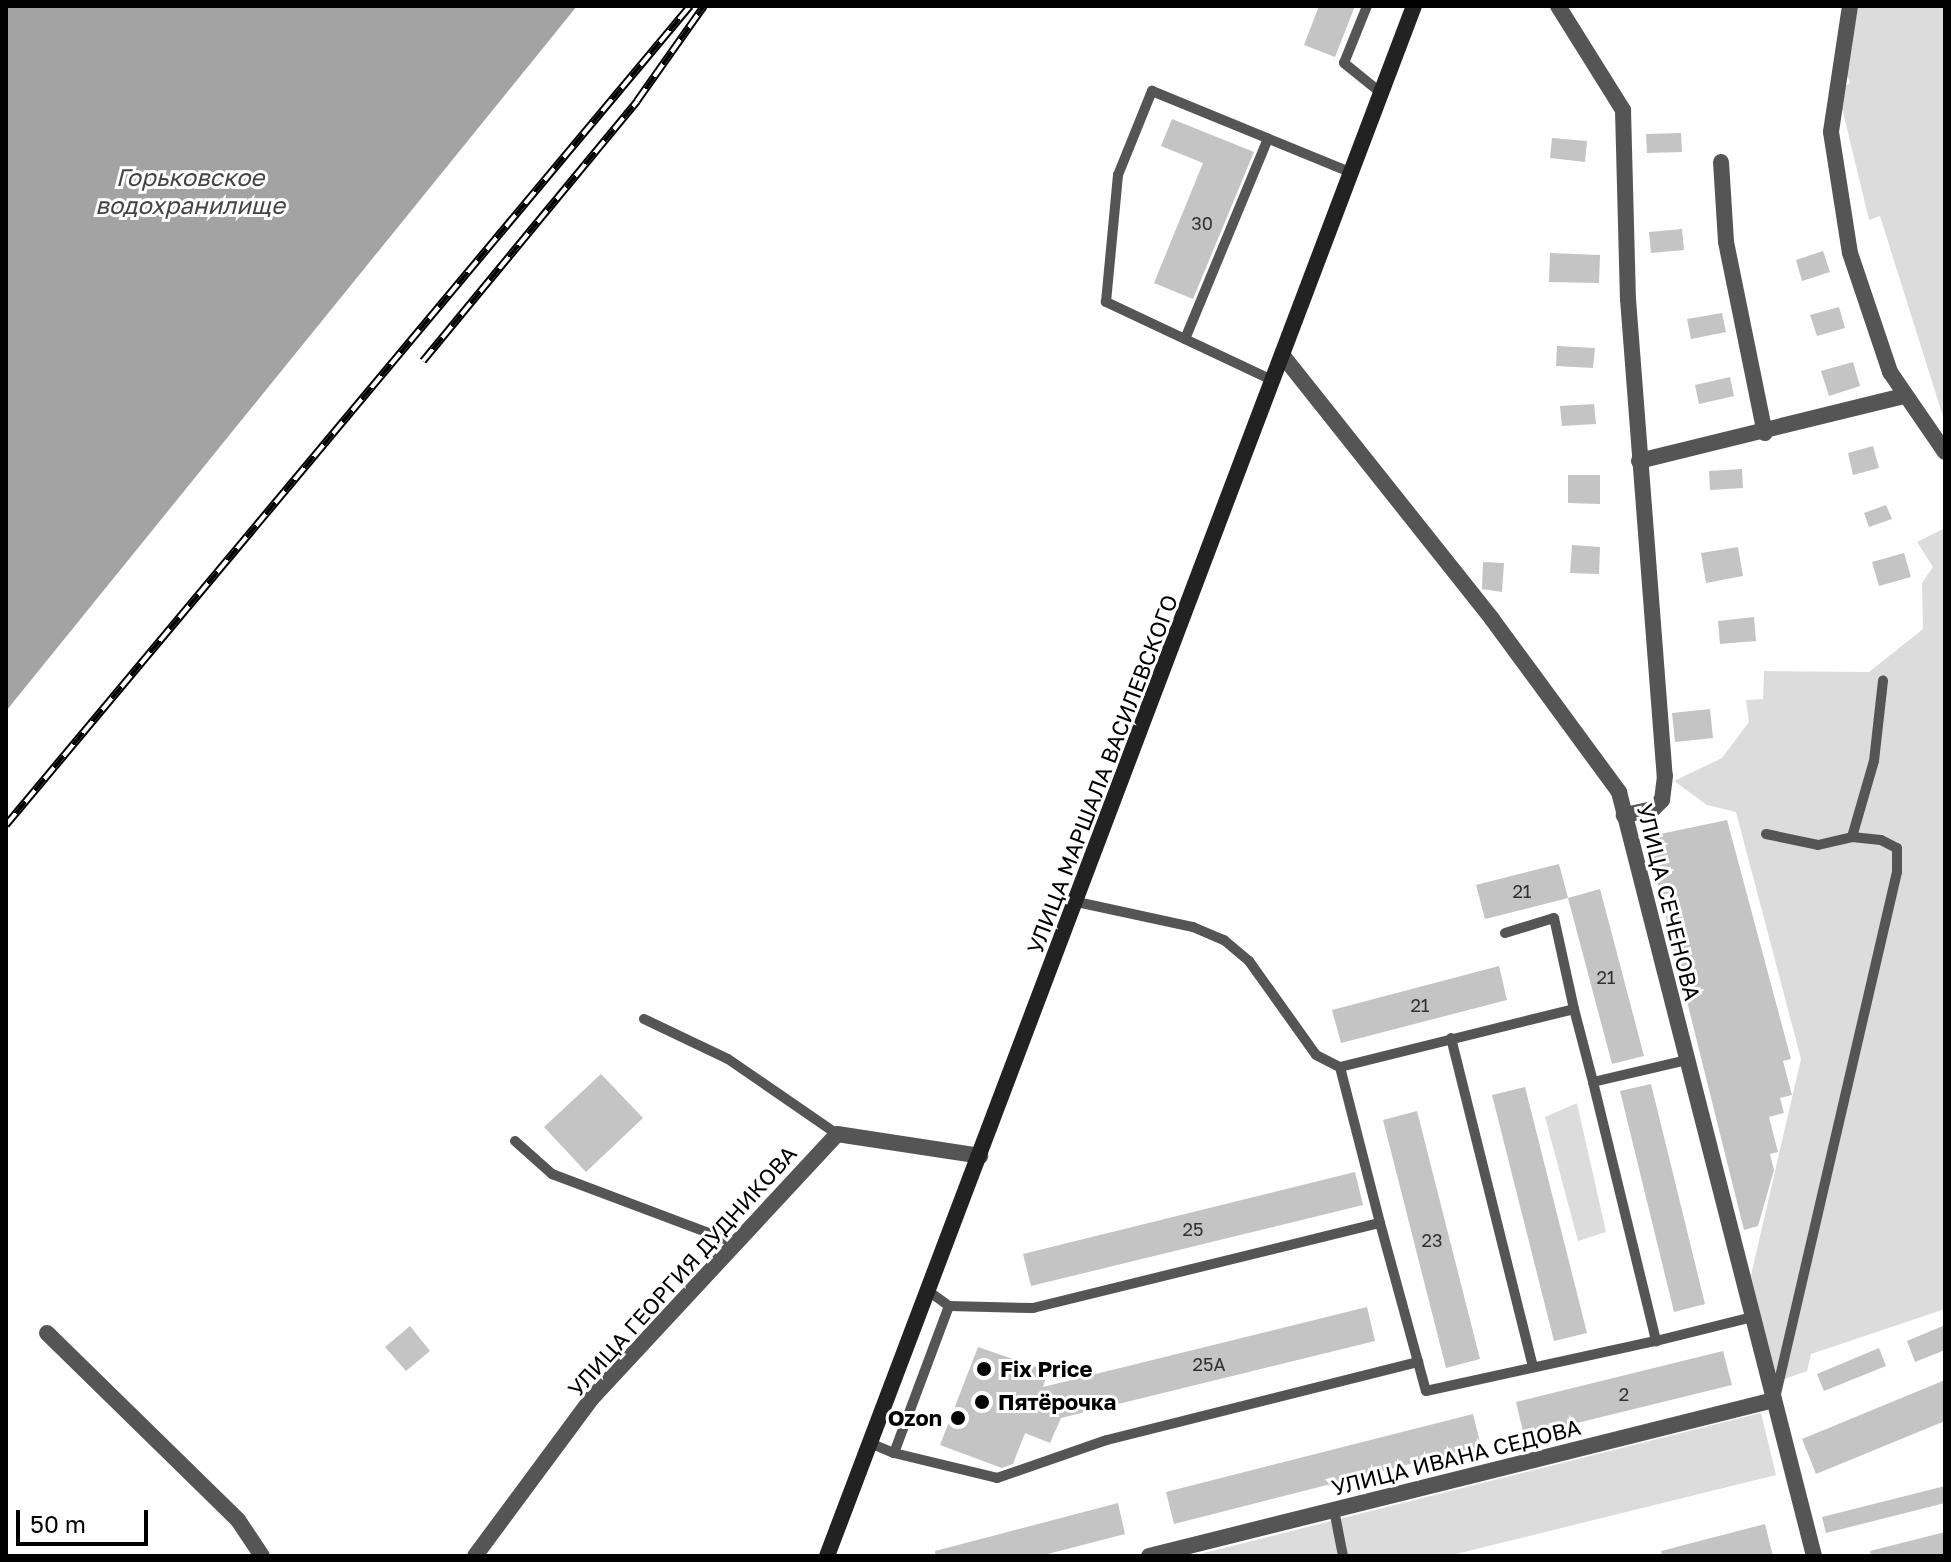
<!DOCTYPE html>
<meta charset="utf-8">
<style>
body{margin:0}
#map{position:relative;width:1951px;height:1562px;overflow:hidden;background:#fff;font-family:"Golos Text",sans-serif}
div>[style]{position:absolute}
[style*='--x']{left:calc(var(--x)*1px);top:calc(var(--y)*1px);width:calc(var(--w)*1px);rotate:calc(var(--a)*1deg)}
.green>*{inset:0;background:#dcdcdc}
.water>*{inset:0;background:#a3a3a3}
.building>*{inset:0;background:#c4c4c4}
.lane>*{height:10px;margin:-5px;padding:0 5px;transform-origin:5px;border-radius:5px;background:#555}
.street>*{height:16px;margin:-8px;padding:0 8px;transform-origin:8px;border-radius:8px;background:#555}
.secondary>*{height:16px;margin:-8px;padding:0 8px;transform-origin:8px;border-radius:8px;background:#222}
.rail>*{height:8px;margin-top:-4px;transform-origin:0;background:repeating-linear-gradient(90deg,#fff 0 15px,#000 0 30px);box-sizing:border-box;border-block:2px solid #000}
.dots>*{width:22px;height:22px;translate:-50% -50%;box-sizing:border-box;border:4px solid #fff;border-radius:50%}
span{translate:-50% -50%;white-space:nowrap;text-align:center;line-height:1.15;-webkit-text-stroke:6px #fff;paint-order:stroke}
.number-label{font-size:18px;color:#313131}
.number-label span{-webkit-text-stroke-width:0}
.street-label{font-size:22px;color:#000}
.poi-label{font-size:22px;color:#000;font-weight:700}
.left{translate:0 -50%;text-align:left}
.right{translate:-100% -50%;text-align:right}
.water-label{font-size:24px;color:#444;font-style:italic}
.frame{position:absolute;inset:0;border:8px solid #000;pointer-events:none}
.scale{position:absolute;left:16px;top:1510px;width:132px;height:36px;box-sizing:border-box;border:4px solid #000;border-top:0;padding-left:10px;font-size:24px;line-height:28px;white-space:nowrap;color:#000;-webkit-text-stroke:6px #fff;paint-order:stroke}
</style>
<div id="map">
<div class="green">
<div style="clip-path:polygon(1858px 6px,1945px 6px,1945px 423px,1880px 216px,1869px 220px,1838px 91px,1850px 83px,1844px 67px)"></div>
<div style="clip-path:polygon(1945px 528px,1945px 1309px,1811px 1354px,1807px 1371px,1776px 1382px,1751px 1275px,1801px 1059px,1736px 812px,1707px 805px,1674px 781px,1722px 758px,1749px 722px,1746px 700px,1763px 699px,1764px 671px,1869px 672px,1923px 629px,1922px 583px,1933px 567px,1917px 542px)"></div>
<div style="clip-path:polygon(1577px 1103px,1606px 1232px,1578px 1241px,1545px 1117px)"></div>
<div style="clip-path:polygon(1761px 1413px,1776px 1475px,1448px 1556px,1192px 1556px)"></div>
</div>
<div class="water">
<div style="clip-path:polygon(6px 6px,577px 6px,6px 711px)"></div>
</div>
<div class="building">
<div style="clip-path:polygon(1319px 6px,1355px 6px,1335px 57px,1304px 45px)"></div>
<div style="clip-path:polygon(1172px 119px,1254px 152px,1193px 299px,1154px 283px,1203px 163px,1161px 146px)"></div>
<div style="clip-path:polygon(1681px 133px,1682px 152px,1647px 153px,1646px 134px)"></div>
<div style="clip-path:polygon(1552px 138px,1587px 141px,1585px 162px,1550px 158px)"></div>
<div style="clip-path:polygon(1682px 229px,1684px 250px,1651px 253px,1649px 232px)"></div>
<div style="clip-path:polygon(1823px 251px,1830px 272px,1802px 281px,1796px 260px)"></div>
<div style="clip-path:polygon(1550px 253px,1600px 255px,1599px 283px,1549px 282px)"></div>
<div style="clip-path:polygon(1839px 307px,1845px 328px,1817px 336px,1810px 315px)"></div>
<div style="clip-path:polygon(1722px 313px,1726px 332px,1691px 339px,1687px 319px)"></div>
<div style="clip-path:polygon(1557px 346px,1595px 348px,1593px 368px,1556px 366px)"></div>
<div style="clip-path:polygon(1853px 362px,1860px 386px,1829px 396px,1821px 371px)"></div>
<div style="clip-path:polygon(1730px 377px,1734px 396px,1699px 404px,1695px 385px)"></div>
<div style="clip-path:polygon(1594px 404px,1596px 424px,1562px 426px,1560px 406px)"></div>
<div style="clip-path:polygon(1873px 446px,1879px 468px,1853px 475px,1848px 453px)"></div>
<div style="clip-path:polygon(1742px 469px,1743px 488px,1710px 490px,1709px 471px)"></div>
<div style="clip-path:polygon(1568px 475px,1600px 475px,1600px 504px,1568px 503px)"></div>
<div style="clip-path:polygon(1886px 505px,1892px 519px,1869px 527px,1864px 513px)"></div>
<div style="clip-path:polygon(1572px 545px,1600px 547px,1599px 574px,1570px 573px)"></div>
<div style="clip-path:polygon(1738px 547px,1743px 576px,1706px 583px,1701px 553px)"></div>
<div style="clip-path:polygon(1904px 553px,1911px 577px,1879px 586px,1872px 562px)"></div>
<div style="clip-path:polygon(1483px 562px,1504px 563px,1502px 592px,1482px 589px)"></div>
<div style="clip-path:polygon(1754px 617px,1756px 641px,1720px 644px,1718px 621px)"></div>
<div style="clip-path:polygon(1710px 709px,1713px 738px,1675px 742px,1672px 713px)"></div>
<div style="clip-path:polygon(1727px 820px,1791px 1059px,1783px 1061px,1792px 1095px,1780px 1098px,1784px 1113px,1769px 1117px,1778px 1152px,1770px 1154px,1774px 1170px,1758px 1226px,1744px 1230px,1646px 837px)"></div>
<div style="clip-path:polygon(1559px 864px,1568px 898px,1485px 919px,1476px 885px)"></div>
<div style="clip-path:polygon(1600px 889px,1644px 1056px,1612px 1064px,1568px 898px)"></div>
<div style="clip-path:polygon(1499px 966px,1507px 1000px,1341px 1043px,1332px 1010px)"></div>
<div style="clip-path:polygon(601px 1074px,643px 1118px,586px 1172px,544px 1127px)"></div>
<div style="clip-path:polygon(1651px 1084px,1705px 1304px,1674px 1312px,1620px 1091px)"></div>
<div style="clip-path:polygon(1525px 1087px,1587px 1333px,1554px 1341px,1492px 1095px)"></div>
<div style="clip-path:polygon(1417px 1111px,1480px 1359px,1446px 1368px,1383px 1120px)"></div>
<div style="clip-path:polygon(1355px 1172px,1363px 1205px,1031px 1286px,1023px 1254px)"></div>
<div style="clip-path:polygon(1367px 1307px,1375px 1341px,1061px 1418px,1050px 1443px,1025px 1433px,1013px 1464px,1002px 1468px,940px 1445px,978px 1347px,1048px 1371px,1043px 1387px)"></div>
<div style="clip-path:polygon(1945px 1325px,1945px 1350px,1915px 1362px,1907px 1341px)"></div>
<div style="clip-path:polygon(410px 1326px,430px 1351px,406px 1371px,385px 1347px)"></div>
<div style="clip-path:polygon(1879px 1348px,1886px 1366px,1824px 1391px,1817px 1374px)"></div>
<div style="clip-path:polygon(1723px 1351px,1732px 1385px,1524px 1436px,1516px 1402px)"></div>
<div style="clip-path:polygon(1945px 1380px,1945px 1421px,1816px 1474px,1802px 1439px)"></div>
<div style="clip-path:polygon(1473px 1414px,1481px 1446px,1174px 1524px,1166px 1492px)"></div>
<div style="clip-path:polygon(1945px 1486px,1945px 1503px,1826px 1533px,1822px 1517px)"></div>
<div style="clip-path:polygon(1118px 1503px,1125px 1534px,1040px 1556px,935px 1556px,935px 1551px)"></div>
<div style="clip-path:polygon(1765px 1524px,1773px 1556px,1662px 1556px,1661px 1551px)"></div>
<div style="clip-path:polygon(1945px 1532px,1945px 1556px,1871px 1556px,1870px 1551px)"></div>
</div>
<div class="lane">
<div style="--x:1367;--y:6;--w:61;--a:112"></div>
<div style="--x:1344;--y:63;--w:48;--a:39"></div>
<div style="--x:1185;--y:339;--w:217;--a:-67.5"></div>
<div style="--x:1274;--y:381;--w:186;--a:-154.8"></div>
<div style="--x:1106;--y:302;--w:128;--a:-84.6"></div>
<div style="--x:1118;--y:175;--w:91;--a:-68"></div>
<div style="--x:1152;--y:91;--w:216;--a:22.3"></div>
<div style="--x:1766;--y:834;--w:53;--a:11.9"></div>
<div style="--x:1818;--y:845;--w:35;--a:-13"></div>
<div style="--x:1852;--y:837;--w:29;--a:6"></div>
<div style="--x:1881;--y:840;--w:18;--a:27"></div>
<div style="--x:1897;--y:848;--w:24;--a:90"></div>
<div style="--x:1897;--y:872;--w:536;--a:103.05"></div>
<div style="--x:1852;--y:837;--w:79;--a:-73.9"></div>
<div style="--x:1874;--y:761;--w:81;--a:-83.6"></div>
<div style="--x:1077;--y:902;--w:119;--a:12.2"></div>
<div style="--x:1193;--y:927;--w:34;--a:23"></div>
<div style="--x:1224;--y:940;--w:33;--a:40"></div>
<div style="--x:1249;--y:961;--w:115;--a:54.5"></div>
<div style="--x:1316;--y:1055;--w:27;--a:27"></div>
<div style="--x:1505;--y:933;--w:51;--a:-17"></div>
<div style="--x:1554;--y:918;--w:93;--a:77.6"></div>
<div style="--x:644;--y:1019;--w:93;--a:25.5"></div>
<div style="--x:728;--y:1059;--w:132;--a:34.5"></div>
<div style="--x:1451;--y:1038;--w:339;--a:76"></div>
<div style="--x:1593;--y:1082;--w:267;--a:76.3"></div>
<div style="--x:1656;--y:1341;--w:100;--a:-13.9"></div>
<div style="--x:515;--y:1141;--w:50;--a:41.7"></div>
<div style="--x:552;--y:1174;--w:197;--a:20.6"></div>
<div style="--x:1380;--y:1223;--w:174;--a:74.7"></div>
<div style="--x:1426;--y:1391;--w:235;--a:-12.3"></div>
<div style="--x:949;--y:1306;--w:84;--a:1.4"></div>
<div style="--x:1033;--y:1308;--w:357;--a:-13.8"></div>
<div style="--x:1380;--y:1223;--w:161;--a:-104.4"></div>
<div style="--x:1340;--y:1067;--w:241;--a:-13.9"></div>
<div style="--x:1574;--y:1009;--w:75;--a:75.4"></div>
<div style="--x:1593;--y:1082;--w:97;--a:-13.2"></div>
<div style="--x:870;--y:1443;--w:26;--a:23"></div>
<div style="--x:894;--y:1453;--w:157;--a:-69.5"></div>
<div style="--x:949;--y:1306;--w:26;--a:-144"></div>
<div style="--x:894;--y:1453;--w:106;--a:13.6"></div>
<div style="--x:997;--y:1478;--w:116;--a:-19.1"></div>
<div style="--x:1107;--y:1440;--w:321;--a:-14.1"></div>
<div style="--x:1334;--y:1510;--w:47;--a:78.9"></div>
</div>
<div class="street">
<div style="--x:1558;--y:6;--w:123;--a:58"></div>
<div style="--x:1623;--y:110;--w:189;--a:88.5"></div>
<div style="--x:1628;--y:299;--w:478;--a:85.6"></div>
<div style="--x:1665;--y:776;--w:24;--a:97"></div>
<div style="--x:1662;--y:800;--w:13;--a:135"></div>
<div style="--x:1653;--y:809;--w:30;--a:168"></div>
<div style="--x:1850;--y:6;--w:127;--a:98.6"></div>
<div style="--x:1831;--y:132;--w:122;--a:81.1"></div>
<div style="--x:1850;--y:253;--w:126;--a:71.4"></div>
<div style="--x:1890;--y:372;--w:97;--a:55.5"></div>
<div style="--x:1721;--y:162;--w:80;--a:86.4"></div>
<div style="--x:1726;--y:242;--w:195;--a:78.5"></div>
<div style="--x:1283;--y:356;--w:336;--a:51.5"></div>
<div style="--x:1492;--y:619;--w:215;--a:53.7"></div>
<div style="--x:1619;--y:792;--w:788;--a:75.68"></div>
<div style="--x:1639;--y:461;--w:272;--a:-13.8"></div>
<div style="--x:47;--y:1333;--w:267;--a:44.4"></div>
<div style="--x:238;--y:1520;--w:43;--a:56.3"></div>
<div style="--x:475;--y:1556;--w:197;--a:-53.5"></div>
<div style="--x:592;--y:1398;--w:360;--a:-47.1"></div>
<div style="--x:837;--y:1134;--w:145;--a:8.7"></div>
<div style="--x:1149;--y:1556;--w:644;--a:-14.01"></div>
</div>
<div class="secondary">
<div style="--x:827;--y:1556;--w:1657;--a:-69.26"></div>
</div>
<div class="rail">
<div style="--x:423;--y:361;--w:337;--a:-50.5"></div>
<div style="--x:637;--y:101;--w:116;--a:-54.8"></div>
<div style="--x:6;--y:825;--w:1067;--a:-50.13"></div>
</div>
<div class="dots">
<div style="left:984px;top:1369px;background:#000"></div>
<div style="left:982px;top:1402px;background:#000"></div>
<div style="left:958px;top:1418px;background:#000"></div>
</div>
<div class="number-label">
<span style="left:1202px;top:223px">30</span>
<span style="left:1522px;top:891px">21</span>
<span style="left:1606px;top:977px">21</span>
<span style="left:1420px;top:1005px">21</span>
<span style="left:1193px;top:1229px">25</span>
<span style="left:1432px;top:1240px">23</span>
<span style="left:1209px;top:1364px">25А</span>
<span style="left:1624px;top:1394px">2</span>
</div>
<div class="street-label">
<span style="left:1102px;top:774px;rotate:-69deg">УЛИЦА МАРШАЛА ВАСИЛЕВСКОГО</span>
<span style="left:1669px;top:902px;rotate:76deg">УЛИЦА СЕЧЕНОВА</span>
<span style="left:682px;top:1271px;rotate:-48deg">УЛИЦА ГЕОРГИЯ ДУДНИКОВА</span>
<span style="left:1456px;top:1457px;rotate:-14deg">УЛИЦА ИВАНА СЕДОВА</span>
</div>
<div class="poi-label">
<span class="left" style="left:1000px;top:1369px">Fix Price</span>
<span class="left" style="left:998px;top:1402px">Пятёрочка</span>
<span class="right" style="left:942px;top:1418px">Ozon</span>
</div>
<div class="water-label">
<span style="left:190px;top:191px">Горьковское<br>водохранилище</span>
</div>
<div class="frame"></div>
<div class="scale">50 m</div>
</div>
